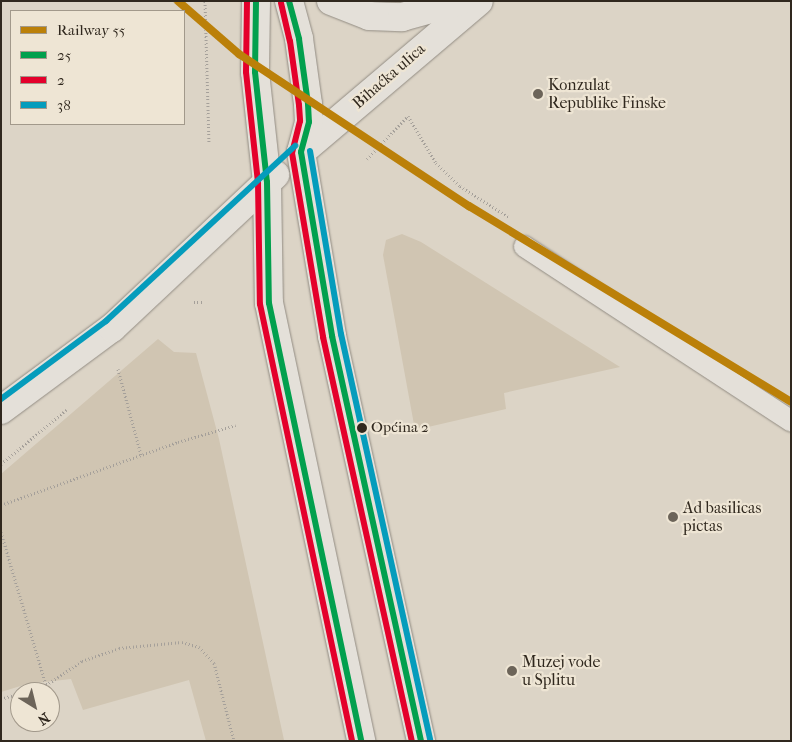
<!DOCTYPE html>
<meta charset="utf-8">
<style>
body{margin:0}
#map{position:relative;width:792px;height:742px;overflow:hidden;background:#dcd4c6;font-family:"IM FELL French Canon",serif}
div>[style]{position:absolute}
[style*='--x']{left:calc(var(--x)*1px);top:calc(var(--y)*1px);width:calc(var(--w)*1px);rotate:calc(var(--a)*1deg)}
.green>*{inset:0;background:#d0c5b2}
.path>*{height:3px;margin-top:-1.5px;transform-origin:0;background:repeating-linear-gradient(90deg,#a5a09a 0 1px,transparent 0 3.5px)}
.roads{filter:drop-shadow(0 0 1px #928c83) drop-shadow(0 0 1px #928c83)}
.lane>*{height:21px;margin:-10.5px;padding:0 10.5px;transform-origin:10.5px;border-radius:10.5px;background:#e4e0d9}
.street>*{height:28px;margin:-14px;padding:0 14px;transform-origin:14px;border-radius:14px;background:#e4e0d9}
.secondary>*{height:28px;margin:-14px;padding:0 14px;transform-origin:14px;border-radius:14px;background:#e4e0d9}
.bus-1>*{height:6px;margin:-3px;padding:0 3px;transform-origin:3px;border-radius:3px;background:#02a04e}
.bus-2>*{height:6px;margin:-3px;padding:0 3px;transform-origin:3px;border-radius:3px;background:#e4002b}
.bus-3>*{height:6px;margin:-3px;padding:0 3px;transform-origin:3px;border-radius:3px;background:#059cbc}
.rail-1>*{height:8px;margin:-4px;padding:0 4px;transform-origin:4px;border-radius:4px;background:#bb8009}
.dots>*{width:14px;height:14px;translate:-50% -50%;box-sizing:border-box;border:2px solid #eee5d4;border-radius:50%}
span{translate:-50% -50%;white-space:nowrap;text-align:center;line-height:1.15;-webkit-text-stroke:4.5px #eee5d4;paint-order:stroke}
.bus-label{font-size:15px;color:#30281e}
.left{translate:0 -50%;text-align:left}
.street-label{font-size:16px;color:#30281e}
.poi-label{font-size:16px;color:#30281e}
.frame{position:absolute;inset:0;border:2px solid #30281e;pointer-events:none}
.legend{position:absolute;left:10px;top:10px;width:175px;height:115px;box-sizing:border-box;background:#eee5d4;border:1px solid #a2998b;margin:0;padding:6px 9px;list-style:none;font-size:15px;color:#30281e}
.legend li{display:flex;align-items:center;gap:10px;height:25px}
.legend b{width:25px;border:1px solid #a2998b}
.north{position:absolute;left:10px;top:682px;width:50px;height:50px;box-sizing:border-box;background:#eee5d4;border:1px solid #a2998b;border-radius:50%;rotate:144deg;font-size:14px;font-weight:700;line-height:20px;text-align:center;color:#30281e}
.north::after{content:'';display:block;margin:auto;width:18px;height:22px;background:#6c6459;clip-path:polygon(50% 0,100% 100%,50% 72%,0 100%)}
</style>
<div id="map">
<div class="green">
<div style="clip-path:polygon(402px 234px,421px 242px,620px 367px,504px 393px,506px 409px,415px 430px,383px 255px,386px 240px)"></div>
<div style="clip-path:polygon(158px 339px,174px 352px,196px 353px,219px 439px,284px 740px,281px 741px,206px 741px,189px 680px,83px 710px,71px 679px,27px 684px,1px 692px,1px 474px)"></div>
</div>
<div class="path">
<div style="--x:205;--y:1;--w:143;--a:88.4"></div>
<div style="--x:367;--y:159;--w:59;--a:-46.4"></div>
<div style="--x:408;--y:116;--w:55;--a:59.2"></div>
<div style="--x:436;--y:163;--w:33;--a:44"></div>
<div style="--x:460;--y:186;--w:59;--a:32.6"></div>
<div style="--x:194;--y:302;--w:9;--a:0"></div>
<div style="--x:118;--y:369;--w:89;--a:75"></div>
<div style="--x:1;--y:464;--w:85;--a:-39.7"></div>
<div style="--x:1;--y:505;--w:188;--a:-19.6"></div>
<div style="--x:178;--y:442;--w:60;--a:-16.3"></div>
<div style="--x:1;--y:532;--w:167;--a:73.6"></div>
<div style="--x:24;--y:692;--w:23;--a:-18"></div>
<div style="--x:46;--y:685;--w:43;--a:-33.7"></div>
<div style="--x:82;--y:661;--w:39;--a:-19"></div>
<div style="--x:119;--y:648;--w:63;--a:-5.4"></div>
<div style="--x:182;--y:642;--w:18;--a:16"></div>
<div style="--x:199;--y:647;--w:22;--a:47"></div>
<div style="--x:214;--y:663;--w:81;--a:75.6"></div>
<div style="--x:1;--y:699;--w:20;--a:-18"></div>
<div style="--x:50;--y:699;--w:15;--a:74"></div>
</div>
<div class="roads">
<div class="lane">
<div style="--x:524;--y:246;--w:319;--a:33.2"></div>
</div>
<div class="street">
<div style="--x:301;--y:152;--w:233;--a:-40.3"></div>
</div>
<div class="secondary">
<div style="--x:256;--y:1;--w:71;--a:90.8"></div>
<div style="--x:255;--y:72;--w:111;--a:83.8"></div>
<div style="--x:267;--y:182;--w:121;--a:89.1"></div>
<div style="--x:269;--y:303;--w:448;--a:78.1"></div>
<div style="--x:289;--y:1;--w:39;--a:75"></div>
<div style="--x:299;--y:39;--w:66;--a:82.1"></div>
<div style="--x:308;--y:104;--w:18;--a:87"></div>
<div style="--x:309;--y:122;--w:31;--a:105"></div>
<div style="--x:301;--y:152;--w:187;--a:80.4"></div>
<div style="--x:332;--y:336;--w:415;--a:77.6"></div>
<div style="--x:331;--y:1;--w:41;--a:21.5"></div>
<div style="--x:369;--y:16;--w:33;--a:2"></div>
<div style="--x:402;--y:17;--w:60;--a:-15.4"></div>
<div style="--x:1;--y:410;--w:138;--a:-36.5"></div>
<div style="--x:112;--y:328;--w:224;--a:-43.2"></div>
</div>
</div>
<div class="bus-1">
<div style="--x:256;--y:1;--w:71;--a:90.8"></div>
<div style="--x:255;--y:72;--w:111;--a:83.8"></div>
<div style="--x:267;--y:182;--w:121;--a:89.1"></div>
<div style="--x:269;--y:303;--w:448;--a:78.1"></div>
<div style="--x:289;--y:1;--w:39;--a:75"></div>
<div style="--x:299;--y:39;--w:66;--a:82.1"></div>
<div style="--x:308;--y:104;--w:18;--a:87"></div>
<div style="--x:309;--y:122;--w:31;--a:105"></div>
<div style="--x:301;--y:152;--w:187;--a:80.4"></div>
<div style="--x:332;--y:336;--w:415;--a:77.6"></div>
</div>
<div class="bus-2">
<div style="--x:247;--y:1;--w:71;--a:90.8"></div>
<div style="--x:246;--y:72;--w:112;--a:83.8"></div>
<div style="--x:258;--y:183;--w:121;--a:89.1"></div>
<div style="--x:260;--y:304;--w:447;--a:78.1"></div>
<div style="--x:281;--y:3;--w:39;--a:77"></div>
<div style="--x:290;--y:41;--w:65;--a:82"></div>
<div style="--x:299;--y:105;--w:16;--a:86"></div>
<div style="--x:300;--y:121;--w:33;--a:104"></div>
<div style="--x:292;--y:153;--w:187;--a:80.4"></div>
<div style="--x:323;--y:337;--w:414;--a:77.6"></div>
</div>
<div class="bus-3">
<div style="--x:310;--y:151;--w:186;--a:80.4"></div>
<div style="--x:341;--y:334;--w:415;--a:77.6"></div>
<div style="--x:1;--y:399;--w:131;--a:-36.6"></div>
<div style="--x:106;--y:321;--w:258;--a:-42.8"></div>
</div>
<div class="rail-1">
<div style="--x:178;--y:1;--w:81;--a:41"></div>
<div style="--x:239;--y:54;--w:276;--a:33.5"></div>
<div style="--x:469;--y:206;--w:377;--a:31.3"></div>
</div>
<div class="dots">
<div style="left:538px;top:94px;background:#6c6459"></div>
<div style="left:362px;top:428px;background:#30281e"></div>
<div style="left:673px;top:517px;background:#6c6459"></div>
<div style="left:512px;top:671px;background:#6c6459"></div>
</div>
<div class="bus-label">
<span class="left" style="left:371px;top:428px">Općina 2</span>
</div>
<div class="street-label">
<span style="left:389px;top:76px;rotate:-41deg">Bihaćka ulica</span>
</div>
<div class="poi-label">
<span class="left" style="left:548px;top:94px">Konzulat<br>Republike Finske</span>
<span class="left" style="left:683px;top:517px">Ad basilicas<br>pictas</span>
<span class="left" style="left:522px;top:671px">Muzej vode<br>u Splitu</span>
</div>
<div class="frame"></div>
<ul class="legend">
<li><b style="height:6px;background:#bb8009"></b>Railway 55</li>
<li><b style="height:6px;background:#02a04e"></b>25</li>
<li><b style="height:6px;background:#e4002b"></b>2</li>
<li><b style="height:6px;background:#059cbc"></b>38</li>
</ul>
<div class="north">N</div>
</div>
